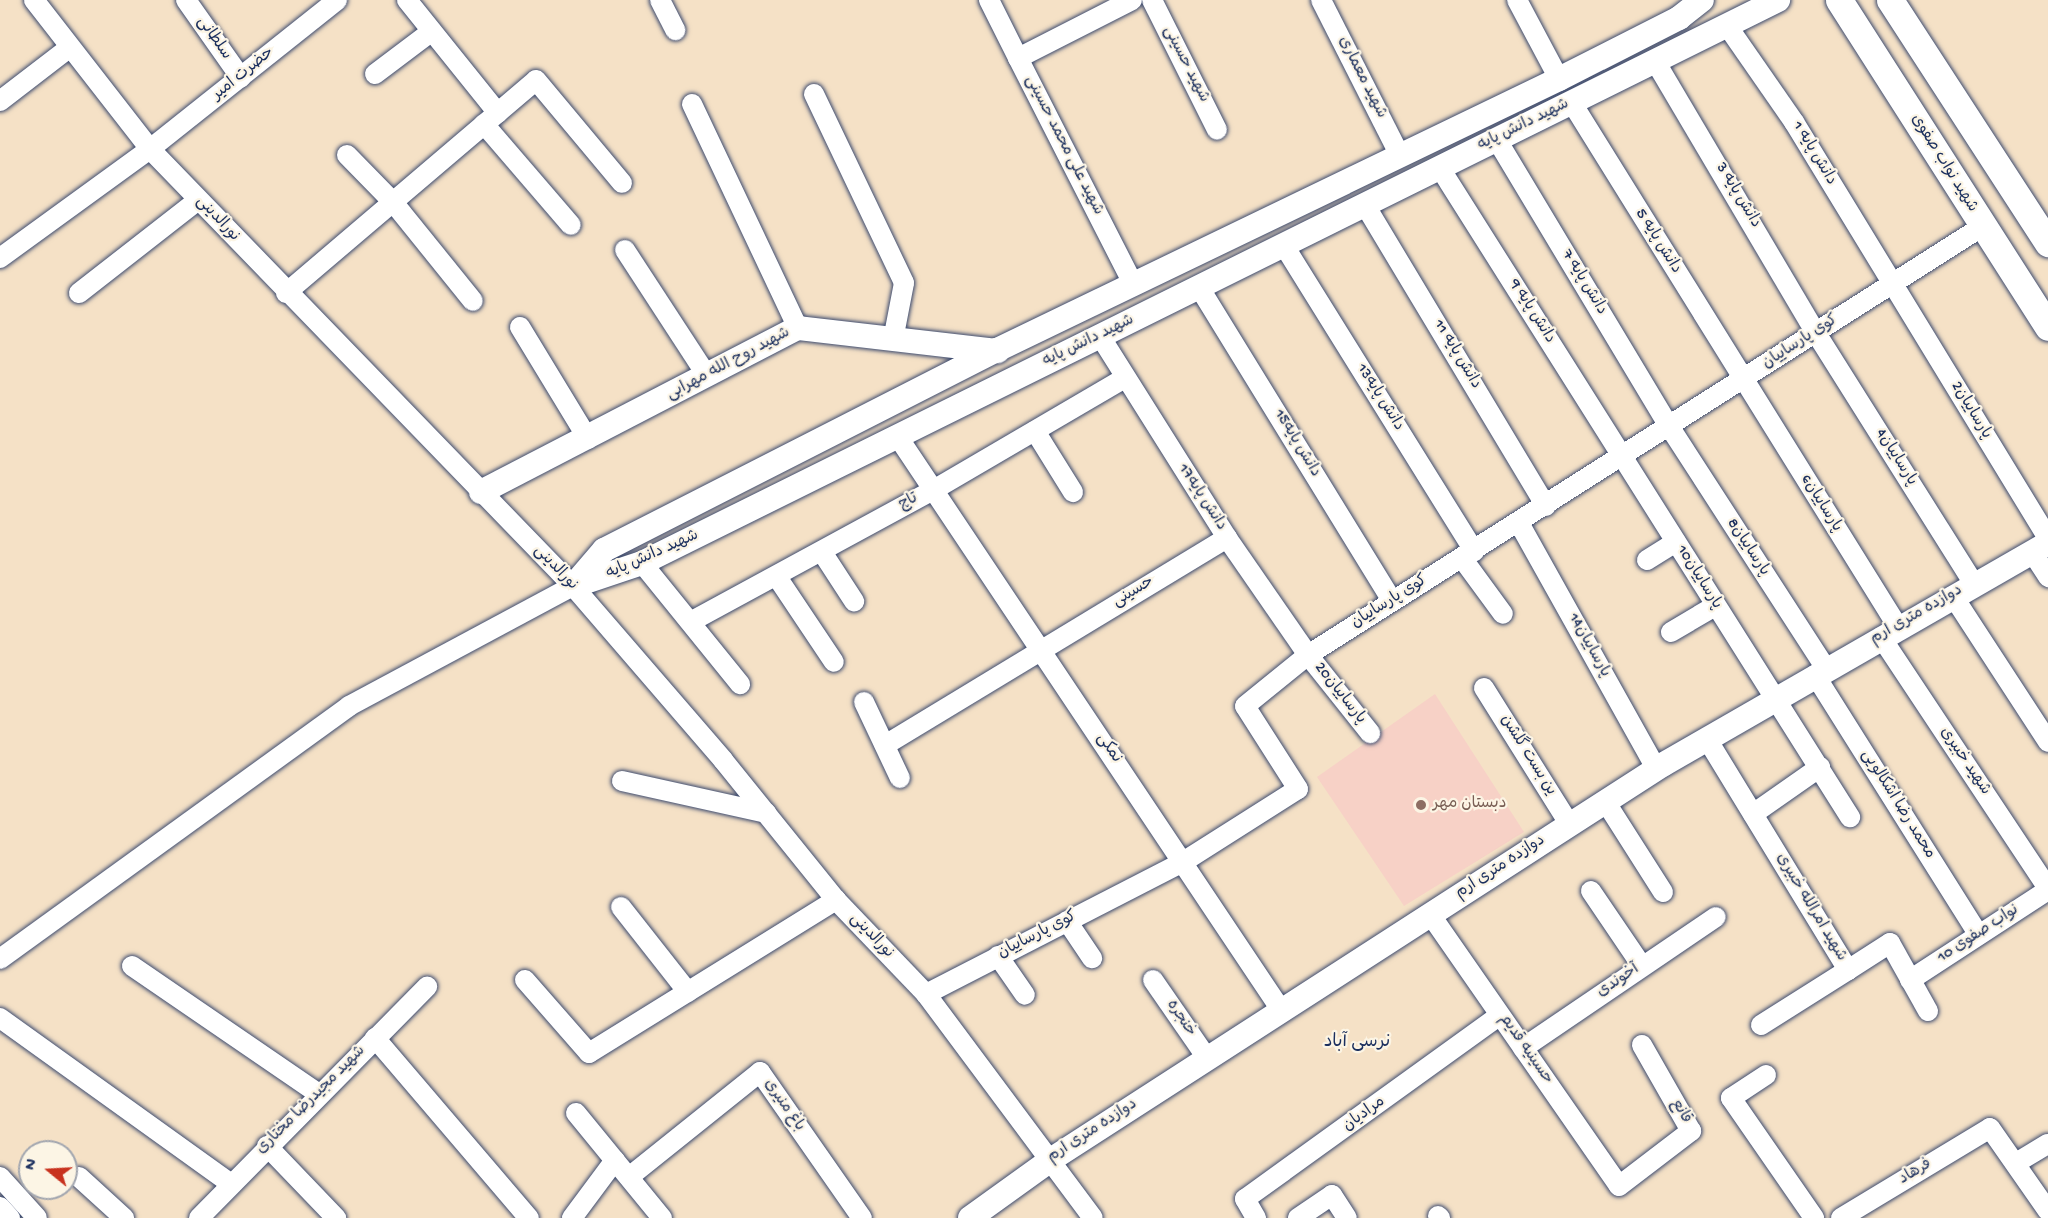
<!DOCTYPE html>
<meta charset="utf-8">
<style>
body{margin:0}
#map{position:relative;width:2048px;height:1218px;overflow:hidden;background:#f5e1c6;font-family:"Gochi Hand","Playpen Sans Arabic",sans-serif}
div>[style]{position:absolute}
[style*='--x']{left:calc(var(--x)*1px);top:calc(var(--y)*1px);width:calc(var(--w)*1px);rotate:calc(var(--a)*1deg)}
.built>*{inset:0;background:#f7d1c6}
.roads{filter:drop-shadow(0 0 2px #3c4a6e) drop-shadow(0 0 2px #3c4a6e)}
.minor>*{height:20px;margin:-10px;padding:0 10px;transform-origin:10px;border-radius:10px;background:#fff}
.tertiary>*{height:24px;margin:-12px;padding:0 12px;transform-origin:12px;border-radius:12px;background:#fff}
.secondary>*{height:27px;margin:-13.5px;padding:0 13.5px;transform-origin:13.5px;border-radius:13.5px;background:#fff}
.dots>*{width:16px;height:16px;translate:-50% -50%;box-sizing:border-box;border:3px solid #fcf5e5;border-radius:50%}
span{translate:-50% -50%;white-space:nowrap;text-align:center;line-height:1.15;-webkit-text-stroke:4.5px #fcf5e5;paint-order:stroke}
.street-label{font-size:16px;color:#1b2f5e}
.education-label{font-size:16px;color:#785e54}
.left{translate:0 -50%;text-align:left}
.neighbourhood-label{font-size:18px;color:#1b2f5e}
.north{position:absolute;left:18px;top:1140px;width:60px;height:60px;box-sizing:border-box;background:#fcf5e5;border:2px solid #a2a6af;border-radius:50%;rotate:288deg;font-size:16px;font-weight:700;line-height:24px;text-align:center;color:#1b2f5e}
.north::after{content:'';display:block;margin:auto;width:21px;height:27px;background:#c8321e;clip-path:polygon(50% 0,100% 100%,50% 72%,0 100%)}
</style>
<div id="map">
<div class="built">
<div style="clip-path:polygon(1435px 694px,1524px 832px,1404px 906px,1317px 777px)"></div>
</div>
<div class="roads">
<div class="minor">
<div style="--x:34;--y:0;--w:189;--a:52.1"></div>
<div style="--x:150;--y:149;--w:608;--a:45.93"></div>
<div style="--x:573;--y:586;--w:230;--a:49.2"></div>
<div style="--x:723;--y:760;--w:180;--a:51.1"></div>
<div style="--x:836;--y:900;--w:130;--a:46.2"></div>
<div style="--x:926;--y:994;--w:279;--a:53.3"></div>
<div style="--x:186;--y:0;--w:95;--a:54.8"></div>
<div style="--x:407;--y:0;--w:145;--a:51.2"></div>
<div style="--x:660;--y:0;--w:34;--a:63"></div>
<div style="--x:989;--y:0;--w:65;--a:63.4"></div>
<div style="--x:1132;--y:0;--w:128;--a:153"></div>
<div style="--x:1018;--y:58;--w:254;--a:63"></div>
<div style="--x:1152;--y:0;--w:145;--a:63.4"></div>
<div style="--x:1321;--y:0;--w:175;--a:63.1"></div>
<div style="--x:1517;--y:0;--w:89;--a:62"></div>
<div style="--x:1728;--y:27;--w:116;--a:55.2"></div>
<div style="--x:1794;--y:122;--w:487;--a:58.6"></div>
<div style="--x:1655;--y:61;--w:316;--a:59.4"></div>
<div style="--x:1816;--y:333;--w:297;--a:57.8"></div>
<div style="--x:375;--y:74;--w:71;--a:-37"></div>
<div style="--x:814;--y:94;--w:209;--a:64.5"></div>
<div style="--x:904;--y:283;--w:58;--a:100.9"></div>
<div style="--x:0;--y:101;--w:88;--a:-37.6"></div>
<div style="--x:1572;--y:103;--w:617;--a:58.11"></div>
<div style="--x:692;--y:104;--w:248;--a:64.7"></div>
<div style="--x:484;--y:124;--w:133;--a:49.3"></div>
<div style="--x:1497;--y:140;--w:334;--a:59"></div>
<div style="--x:1669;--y:426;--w:289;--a:57.1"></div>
<div style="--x:347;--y:155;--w:66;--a:45.6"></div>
<div style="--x:393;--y:202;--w:127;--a:51.1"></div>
<div style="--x:1440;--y:168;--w:768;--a:57.72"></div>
<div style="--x:1365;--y:205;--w:351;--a:59"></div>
<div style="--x:1283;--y:244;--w:362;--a:58.1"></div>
<div style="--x:625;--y:250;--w:150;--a:56.9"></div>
<div style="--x:0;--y:258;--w:185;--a:-36"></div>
<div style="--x:150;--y:149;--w:239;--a:-38.5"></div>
<div style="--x:1199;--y:287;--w:369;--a:58.4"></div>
<div style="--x:79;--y:293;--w:151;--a:-38"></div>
<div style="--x:286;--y:293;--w:328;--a:-40.4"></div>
<div style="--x:536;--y:80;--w:134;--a:50.1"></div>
<div style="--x:520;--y:327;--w:131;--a:58.7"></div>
<div style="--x:1100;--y:336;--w:239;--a:57.8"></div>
<div style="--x:1227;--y:538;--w:142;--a:55.3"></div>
<div style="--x:1308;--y:655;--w:100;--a:51.5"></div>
<div style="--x:1035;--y:431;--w:72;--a:58.1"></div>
<div style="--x:898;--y:437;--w:689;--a:56.24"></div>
<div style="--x:1519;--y:523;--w:281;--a:60.8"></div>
<div style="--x:822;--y:552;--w:59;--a:56.9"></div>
<div style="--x:2032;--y:552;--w:30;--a:57"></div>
<div style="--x:1462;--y:558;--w:69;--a:53.8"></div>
<div style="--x:1647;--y:560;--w:34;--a:-32"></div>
<div style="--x:642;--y:563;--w:156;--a:51"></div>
<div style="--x:777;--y:577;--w:102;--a:56.2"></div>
<div style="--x:1953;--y:596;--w:174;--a:56.9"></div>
<div style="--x:692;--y:621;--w:277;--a:-28.5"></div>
<div style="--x:935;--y:489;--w:218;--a:-30.3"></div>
<div style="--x:1671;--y:632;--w:51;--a:-30.6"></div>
<div style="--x:1881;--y:637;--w:301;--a:56.4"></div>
<div style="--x:1815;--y:675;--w:307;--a:57.8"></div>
<div style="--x:1484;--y:688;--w:162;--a:57.9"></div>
<div style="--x:864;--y:702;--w:84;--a:64.7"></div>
<div style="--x:1707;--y:739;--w:271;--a:58.6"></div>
<div style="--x:1848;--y:970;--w:50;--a:-32.7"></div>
<div style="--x:1890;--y:943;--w:78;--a:60.8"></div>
<div style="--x:885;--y:745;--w:400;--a:-31.2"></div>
<div style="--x:622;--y:781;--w:148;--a:12.5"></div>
<div style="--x:1605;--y:801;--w:108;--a:57.5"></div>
<div style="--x:1753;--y:814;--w:82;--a:-35"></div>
<div style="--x:1591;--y:891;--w:91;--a:55.8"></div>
<div style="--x:621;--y:907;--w:108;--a:51.8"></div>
<div style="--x:1430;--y:914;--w:331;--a:55.2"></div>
<div style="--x:1619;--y:1186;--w:91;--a:-37.4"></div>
<div style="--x:1691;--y:1131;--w:99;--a:-119.7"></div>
<div style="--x:1067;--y:921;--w:45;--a:56"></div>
<div style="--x:998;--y:956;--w:47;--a:55.3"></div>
<div style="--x:0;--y:959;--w:431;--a:-35.9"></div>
<div style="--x:349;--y:706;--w:254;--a:-28.2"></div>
<div style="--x:132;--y:966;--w:227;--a:34.4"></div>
<div style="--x:525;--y:980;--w:97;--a:48.8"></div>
<div style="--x:589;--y:1053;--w:291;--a:-31.8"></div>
<div style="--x:1153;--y:980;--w:95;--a:55.3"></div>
<div style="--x:1910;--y:980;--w:165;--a:-33.1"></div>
<div style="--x:926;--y:994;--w:289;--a:-27.2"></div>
<div style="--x:1183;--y:862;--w:136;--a:-32.4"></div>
<div style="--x:1298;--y:789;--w:98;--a:-122.6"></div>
<div style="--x:1245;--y:706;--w:81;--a:-39"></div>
<div style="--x:1308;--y:655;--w:800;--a:-32.44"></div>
<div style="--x:0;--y:1018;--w:284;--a:35.7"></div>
<div style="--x:1761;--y:1025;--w:103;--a:-32.3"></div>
<div style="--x:375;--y:1038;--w:237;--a:49.5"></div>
<div style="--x:1523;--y:1048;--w:233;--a:-34.2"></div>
<div style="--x:1766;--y:1075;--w:42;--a:146.7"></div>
<div style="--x:1731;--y:1098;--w:146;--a:55.3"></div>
<div style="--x:576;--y:1113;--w:136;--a:50.7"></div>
<div style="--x:267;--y:1146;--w:100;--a:46.2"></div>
<div style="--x:2016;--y:1163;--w:37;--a:-31"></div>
<div style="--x:0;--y:1177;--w:55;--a:47.9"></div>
<div style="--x:79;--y:1177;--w:61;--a:42.3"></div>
<div style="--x:629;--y:1177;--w:168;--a:-38.7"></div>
<div style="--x:760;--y:1072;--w:178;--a:55.1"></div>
<div style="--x:0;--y:1207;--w:15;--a:48"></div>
<div style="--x:1438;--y:1216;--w:3;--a:45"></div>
<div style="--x:199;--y:1218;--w:325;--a:-45.4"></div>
<div style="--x:572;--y:1218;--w:72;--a:-53.4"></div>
<div style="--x:1256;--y:1218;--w:22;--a:-120"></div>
<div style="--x:1245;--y:1199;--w:314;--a:-35.8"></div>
<div style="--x:1298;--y:1218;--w:41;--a:-34.1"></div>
<div style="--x:1332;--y:1195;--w:27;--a:57"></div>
<div style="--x:1841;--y:1218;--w:174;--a:-31.1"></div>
<div style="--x:1990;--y:1128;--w:101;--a:55.1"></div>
</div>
<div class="tertiary">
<div style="--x:481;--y:492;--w:357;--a:-27.4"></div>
<div style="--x:798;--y:328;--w:201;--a:6.6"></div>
<div style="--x:573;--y:586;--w:73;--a:-18.4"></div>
<div style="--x:642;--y:563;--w:1268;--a:-26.36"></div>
<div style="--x:573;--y:586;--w:48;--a:-49.3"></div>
<div style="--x:604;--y:550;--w:441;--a:-27"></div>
<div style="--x:997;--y:350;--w:624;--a:-25.74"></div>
<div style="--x:1559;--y:79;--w:135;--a:-26.9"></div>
<div style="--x:1679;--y:18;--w:29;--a:-38"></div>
<div style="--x:970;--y:1218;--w:101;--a:-35.7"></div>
<div style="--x:1052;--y:1159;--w:728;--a:-32.84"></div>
<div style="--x:1664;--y:764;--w:443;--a:-29.9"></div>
</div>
<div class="secondary">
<div style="--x:1839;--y:0;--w:388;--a:57.4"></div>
<div style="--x:1890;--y:0;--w:290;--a:57"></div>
</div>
</div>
<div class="dots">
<div style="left:1421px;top:805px;background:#8d6e63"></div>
</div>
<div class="street-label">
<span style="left:213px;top:39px;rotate:55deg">سلطانی</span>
<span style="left:1185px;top:65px;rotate:63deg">شهید حسینی</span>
<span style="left:244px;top:75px;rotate:-39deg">حضرت امیر</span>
<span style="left:1361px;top:78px;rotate:63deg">شهید معماری</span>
<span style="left:1524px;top:126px;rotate:-26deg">شهید دانش پایه</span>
<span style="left:1063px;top:146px;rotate:63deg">شهید علی محمد حسینی</span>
<span style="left:1813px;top:154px;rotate:59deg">دانش پایه 1</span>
<span style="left:1943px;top:164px;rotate:58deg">شهید نواب صفوی</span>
<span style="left:1737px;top:196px;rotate:59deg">دانش پایه 3</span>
<span style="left:217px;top:220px;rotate:47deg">نورالدینی</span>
<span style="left:1657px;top:242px;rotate:58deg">دانش پایه 5</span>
<span style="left:1583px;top:283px;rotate:59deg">دانش پایه 7</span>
<span style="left:1531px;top:312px;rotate:58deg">دانش پایه 9</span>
<span style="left:1089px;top:342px;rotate:-26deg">شهید دانش پایه</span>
<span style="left:1801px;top:343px;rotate:-33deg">کوی پارساییان</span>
<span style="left:1456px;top:355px;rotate:59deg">دانش پایه 11</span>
<span style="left:729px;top:365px;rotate:-28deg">شهید روح الله مهرابی</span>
<span style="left:1379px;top:398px;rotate:58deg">دانش پایه13</span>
<span style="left:1970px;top:411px;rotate:59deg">پارساییان2</span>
<span style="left:1296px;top:444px;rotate:59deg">دانش پایه15</span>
<span style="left:1895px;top:458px;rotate:58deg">پارساییان4</span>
<span style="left:1201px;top:498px;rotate:57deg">دانش پایه17</span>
<span style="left:909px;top:503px;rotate:-29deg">تاچ</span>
<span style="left:1820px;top:504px;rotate:58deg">پارساییان6</span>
<span style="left:1747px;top:548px;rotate:57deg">پارساییان8</span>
<span style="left:653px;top:556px;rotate:-24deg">شهید دانش پایه</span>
<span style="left:555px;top:569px;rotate:46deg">نورالدینی</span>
<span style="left:1698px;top:578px;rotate:58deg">پارساییان10</span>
<span style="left:1134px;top:593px;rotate:-31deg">حسینی</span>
<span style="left:1390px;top:603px;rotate:-32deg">کوی پارساییان</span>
<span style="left:1917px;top:616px;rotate:-30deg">دوازده متری ارم</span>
<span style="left:1588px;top:646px;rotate:61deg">پارساییان14</span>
<span style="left:1339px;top:694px;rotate:52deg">پارساییان20</span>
<span style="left:1108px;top:749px;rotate:56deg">نمکی</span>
<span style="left:1527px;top:756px;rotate:58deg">ین بست گلشن</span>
<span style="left:1964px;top:762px;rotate:56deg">شهید خبیری</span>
<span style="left:1897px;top:805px;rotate:58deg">محمد رضا اشکالویی</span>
<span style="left:1501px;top:868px;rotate:-33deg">دوازده متری ارم</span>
<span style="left:1810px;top:908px;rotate:59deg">شهید امرالله خبیری</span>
<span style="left:1979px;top:935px;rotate:-33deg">نواب صفوی 10</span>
<span style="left:1038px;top:936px;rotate:-27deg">کوی پارساییان</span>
<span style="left:871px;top:937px;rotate:46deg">نورالدینی</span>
<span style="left:1619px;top:982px;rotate:-34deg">آخوندی</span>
<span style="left:1180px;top:1019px;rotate:56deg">خنجره</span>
<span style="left:1525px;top:1050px;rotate:55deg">حسینیه قدیم</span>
<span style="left:312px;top:1101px;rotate:-45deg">شهید مجیدرضا مختاری</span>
<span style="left:783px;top:1106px;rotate:55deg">باغ منیری</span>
<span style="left:1680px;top:1112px;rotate:60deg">قانع</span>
<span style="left:1365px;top:1115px;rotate:-36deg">مرادیان</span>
<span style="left:1093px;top:1132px;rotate:-33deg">دوازده متری ارم</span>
<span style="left:1916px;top:1173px;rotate:-31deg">فرهاد</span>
</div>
<div class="education-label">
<span class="left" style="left:1433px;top:805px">دبستان مهر</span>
</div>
<div class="neighbourhood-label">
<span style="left:1357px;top:1043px">نرسی آباد</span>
</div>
<div class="north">N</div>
</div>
